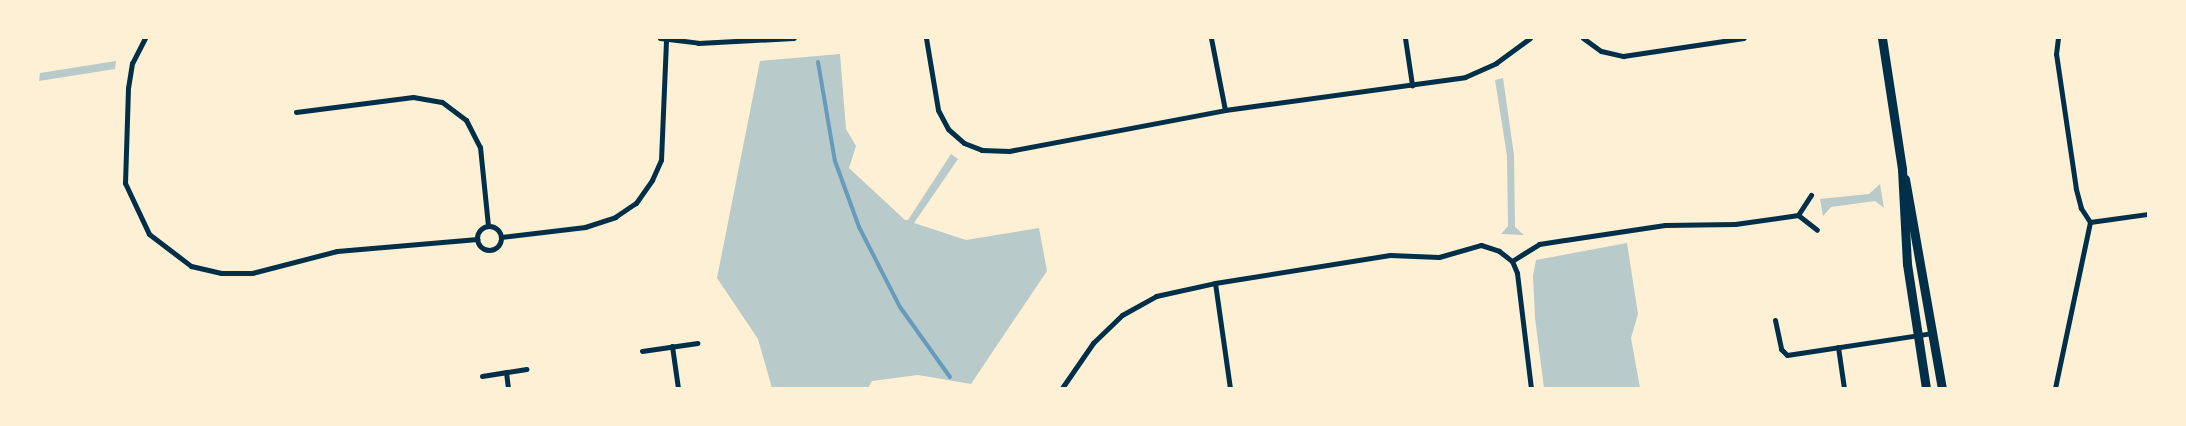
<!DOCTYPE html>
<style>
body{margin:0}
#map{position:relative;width:2186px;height:426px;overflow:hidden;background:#fdf0d5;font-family:Manrope,sans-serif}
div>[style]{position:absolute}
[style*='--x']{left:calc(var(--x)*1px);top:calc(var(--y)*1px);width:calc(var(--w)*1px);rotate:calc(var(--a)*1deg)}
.green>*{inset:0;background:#b9caca}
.stream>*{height:4px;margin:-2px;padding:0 2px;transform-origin:2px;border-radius:2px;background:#669bbc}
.minor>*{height:5px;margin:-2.5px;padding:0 2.5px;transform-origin:2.5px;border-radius:2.5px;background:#003049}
.minor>.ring{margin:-2.5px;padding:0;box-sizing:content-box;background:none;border:5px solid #003049;border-radius:50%}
.secondary>*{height:9px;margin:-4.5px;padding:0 4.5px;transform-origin:4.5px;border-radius:4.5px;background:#003049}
span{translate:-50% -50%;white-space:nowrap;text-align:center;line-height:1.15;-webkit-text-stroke:5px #fdf0d5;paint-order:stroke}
.frame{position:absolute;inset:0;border:39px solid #fdf0d5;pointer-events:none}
</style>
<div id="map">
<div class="green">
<div style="clip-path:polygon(840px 54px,846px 129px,856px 146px,849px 168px,905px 220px,908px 220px,951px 154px,958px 159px,914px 223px,966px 240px,1039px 228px,1047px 271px,971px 384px,918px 375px,872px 381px,868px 388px,772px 388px,758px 339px,717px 278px,760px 61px)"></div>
<div style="clip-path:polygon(116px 61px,115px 69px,39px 81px,40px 73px)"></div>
<div style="clip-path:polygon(1503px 78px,1514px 155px,1515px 227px,1524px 235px,1501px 234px,1508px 226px,1507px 156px,1495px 80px)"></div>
<div style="clip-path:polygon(1880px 184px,1884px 208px,1875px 201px,1831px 207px,1823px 216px,1820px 199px,1869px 194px)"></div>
<div style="clip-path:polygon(1627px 243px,1638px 314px,1631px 338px,1640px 388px,1544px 388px,1535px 318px,1533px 276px,1536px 260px)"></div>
</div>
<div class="stream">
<div style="--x:818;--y:62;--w:100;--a:80.3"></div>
<div style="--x:835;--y:161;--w:70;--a:70"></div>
<div style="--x:859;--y:227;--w:90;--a:62.9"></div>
<div style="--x:900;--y:307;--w:86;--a:54.5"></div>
</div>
<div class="minor">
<div style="--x:145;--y:38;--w:28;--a:117"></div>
<div style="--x:132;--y:63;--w:25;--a:99"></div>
<div style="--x:128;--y:88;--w:95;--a:91.8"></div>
<div style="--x:125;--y:183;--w:56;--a:64.8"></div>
<div style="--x:149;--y:234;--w:53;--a:37.3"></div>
<div style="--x:191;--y:266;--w:31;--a:13"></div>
<div style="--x:221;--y:273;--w:31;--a:0"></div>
<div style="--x:252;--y:273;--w:88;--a:-14.5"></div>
<div style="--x:337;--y:251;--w:141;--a:-4.9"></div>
<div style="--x:660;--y:38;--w:38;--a:7"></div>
<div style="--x:698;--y:43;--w:96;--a:-3"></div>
<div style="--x:926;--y:38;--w:73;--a:80.5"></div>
<div style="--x:938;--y:110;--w:21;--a:62"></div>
<div style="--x:948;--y:129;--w:21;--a:41"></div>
<div style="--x:964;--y:143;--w:19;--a:21"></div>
<div style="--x:982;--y:150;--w:27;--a:2"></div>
<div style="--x:1009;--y:151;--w:220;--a:-10.7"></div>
<div style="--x:1225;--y:110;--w:242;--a:-7.8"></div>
<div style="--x:1465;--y:77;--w:34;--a:-24"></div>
<div style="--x:1496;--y:63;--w:42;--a:-36.3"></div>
<div style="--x:1211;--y:38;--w:73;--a:79"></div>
<div style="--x:1405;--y:38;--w:48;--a:81.5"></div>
<div style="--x:1583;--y:38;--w:22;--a:36"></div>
<div style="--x:1601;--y:51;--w:23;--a:13"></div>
<div style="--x:1623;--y:56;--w:122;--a:-8.5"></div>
<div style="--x:296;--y:112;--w:118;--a:-7.3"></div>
<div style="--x:413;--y:97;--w:29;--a:10"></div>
<div style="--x:442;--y:102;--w:30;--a:37"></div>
<div style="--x:466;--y:120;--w:30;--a:63"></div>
<div style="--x:480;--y:147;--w:79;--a:84.2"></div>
<div style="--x:1798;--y:215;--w:24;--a:38"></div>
<div style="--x:2090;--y:222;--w:59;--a:-7.9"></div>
<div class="ring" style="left:477px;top:226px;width:19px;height:19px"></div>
<div style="--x:501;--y:237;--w:85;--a:-6.8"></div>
<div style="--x:585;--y:227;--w:32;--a:-18"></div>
<div style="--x:615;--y:217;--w:25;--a:-34"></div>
<div style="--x:636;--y:203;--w:28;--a:-55"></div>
<div style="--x:652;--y:180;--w:22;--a:-66"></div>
<div style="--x:661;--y:160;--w:121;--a:-87.6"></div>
<div style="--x:1512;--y:261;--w:32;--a:-32"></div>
<div style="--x:1539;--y:244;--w:26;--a:-9"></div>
<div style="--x:1565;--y:240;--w:101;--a:-8.5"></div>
<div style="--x:1665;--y:225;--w:70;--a:-0.8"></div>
<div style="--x:1735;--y:224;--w:64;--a:-8.1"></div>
<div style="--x:1798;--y:215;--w:24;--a:-57"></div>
<div style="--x:1215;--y:283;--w:106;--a:81.9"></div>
<div style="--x:1775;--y:320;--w:30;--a:78"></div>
<div style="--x:1781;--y:349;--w:8;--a:45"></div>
<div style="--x:1787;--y:355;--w:148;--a:-8.6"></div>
<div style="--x:672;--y:346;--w:42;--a:81.9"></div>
<div style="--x:1838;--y:347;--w:41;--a:81.7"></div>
<div style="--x:642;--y:351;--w:56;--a:-8.3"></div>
<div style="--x:506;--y:372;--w:16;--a:83"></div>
<div style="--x:482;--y:376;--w:45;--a:-9"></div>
<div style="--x:1062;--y:388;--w:55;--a:-55.4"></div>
<div style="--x:1093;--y:343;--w:40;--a:-44"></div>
<div style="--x:1122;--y:315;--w:39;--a:-29"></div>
<div style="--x:1156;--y:296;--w:60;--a:-12.4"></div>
<div style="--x:1215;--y:283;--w:177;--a:-9.1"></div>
<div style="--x:1390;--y:255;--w:49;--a:2.3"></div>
<div style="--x:1439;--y:257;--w:44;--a:-15.9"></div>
<div style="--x:1481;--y:245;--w:19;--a:18"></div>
<div style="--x:1499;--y:251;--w:16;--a:38"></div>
<div style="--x:1512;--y:261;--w:13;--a:67"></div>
<div style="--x:1517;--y:273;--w:116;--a:83.1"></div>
<div style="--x:2055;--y:388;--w:170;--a:-78.1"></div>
<div style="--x:2090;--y:222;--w:17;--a:-123"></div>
<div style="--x:2081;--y:208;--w:20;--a:-105"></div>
<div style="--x:2076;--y:189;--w:136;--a:-98.4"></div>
<div style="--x:2056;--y:54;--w:16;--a:-83"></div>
</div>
<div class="secondary">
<div style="--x:1882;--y:38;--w:133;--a:81.3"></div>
<div style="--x:1902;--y:169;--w:95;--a:87"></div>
<div style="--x:1907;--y:264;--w:125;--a:81.3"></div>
<div style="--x:1905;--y:179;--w:212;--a:80"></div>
</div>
<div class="frame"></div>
</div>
